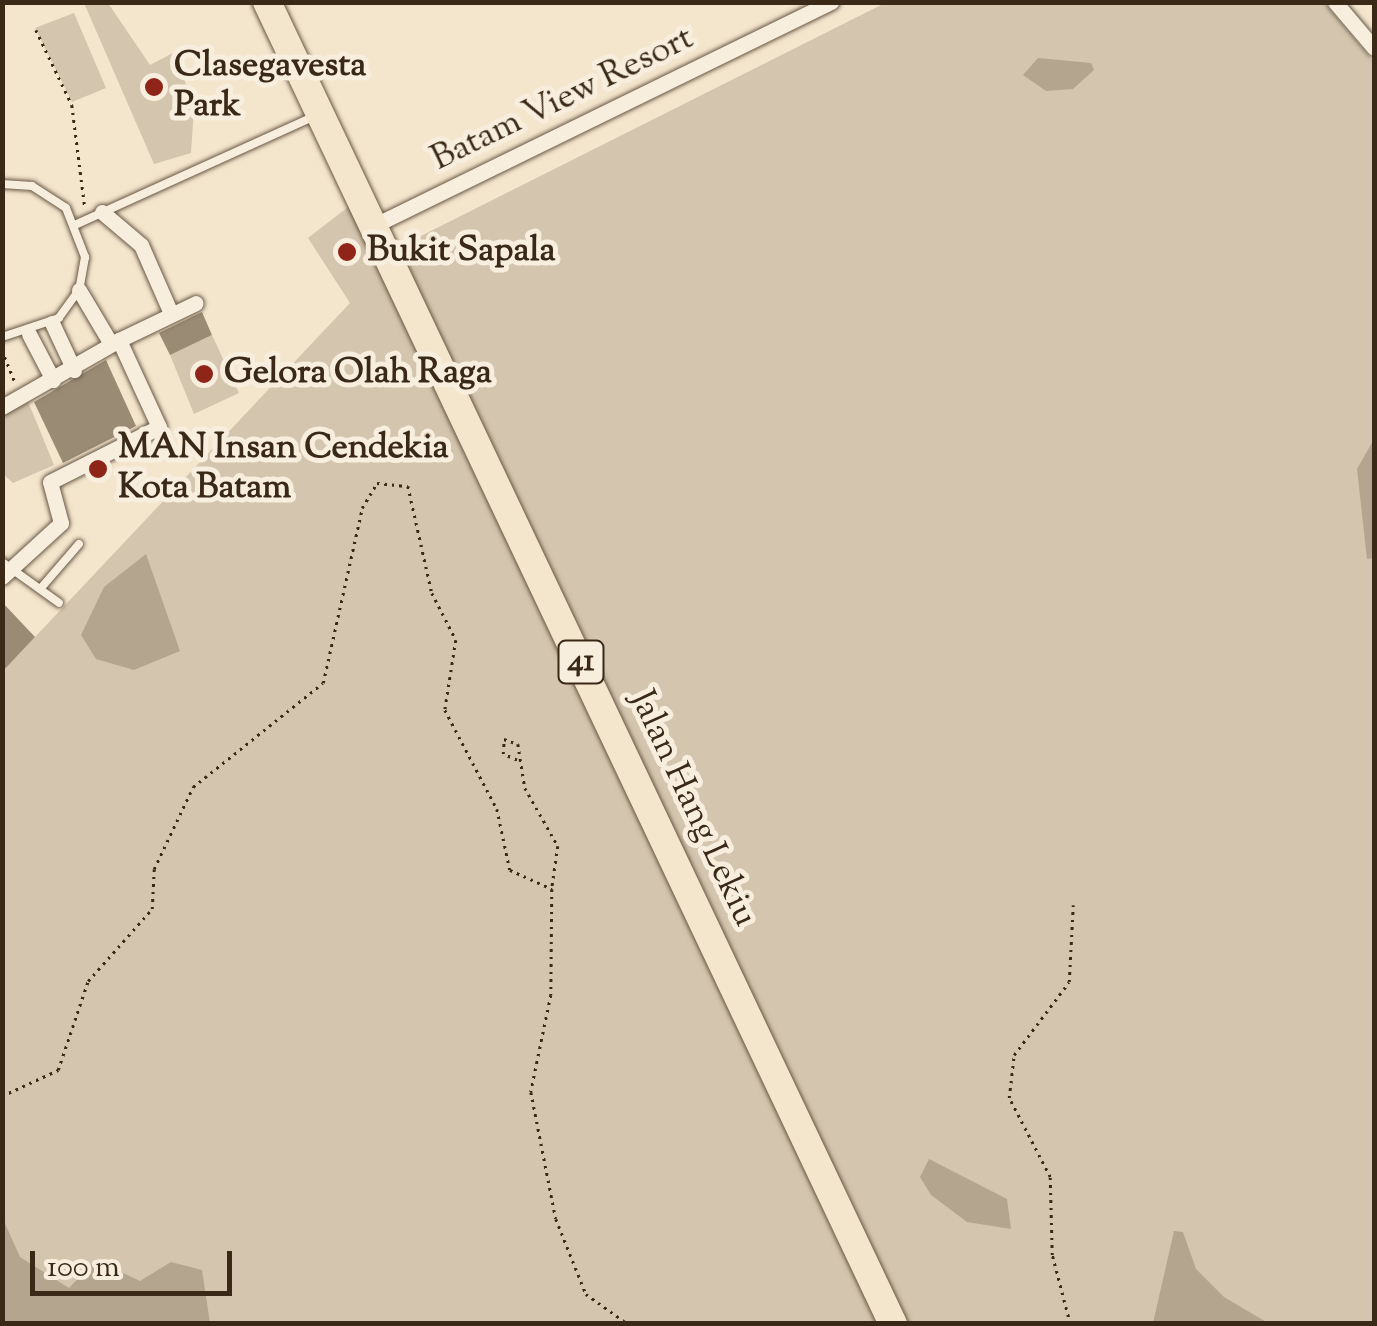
<!DOCTYPE html>
<style>
body{margin:0}
#map{position:relative;width:1377px;height:1326px;overflow:hidden;background:#f4e5cd;font-family:"Sorts Mill Goudy",serif}
div>[style]{position:absolute}
[style*='--x']{left:calc(var(--x)*1px);top:calc(var(--y)*1px);width:calc(var(--w)*1px);rotate:calc(var(--a)*1deg)}
.green>*{inset:0;background:#d4c5ae}
.water>*{inset:0;background:#b4a58f}
.building>*{inset:0;background:#9a8b75}
.path>*{height:2.5px;margin-top:-1.25px;transform-origin:0;background:repeating-linear-gradient(90deg,#392916 0 2.5px,transparent 0 7.5px)}
.roads{filter:drop-shadow(0 0 2px #685844) drop-shadow(0 0 2px #685844)}
.lane>*{height:8px;margin:-4px;padding:0 4px;transform-origin:4px;border-radius:4px;background:#f8eede}
.street>*{height:15px;margin:-7.5px;padding:0 7.5px;transform-origin:7.5px;border-radius:7.5px;background:#f8eede}
.highway>*{height:28px;margin:-14px;padding:0 14px;transform-origin:14px;border-radius:14px;background:#f4e5cd}
.dots>*{width:28px;height:28px;translate:-50% -50%;box-sizing:border-box;border:5px solid #f8eede;border-radius:50%}
span{translate:-50% -50%;white-space:nowrap;text-align:center;line-height:1.15;-webkit-text-stroke:10px #f8eede;paint-order:stroke}
.shield-label span{padding:2px 8px;background:#f8eede;border:2px solid;border-radius:8px;-webkit-text-stroke-width:0}
.shield-label{font-size:32px;color:#392916;font-weight:700}
.poi-label{font-size:35px;color:#392916;font-weight:700}
.left{translate:0 -50%;text-align:left}
.street-label{font-size:35px;color:#392916}
.frame{position:absolute;inset:0;border:5px solid #392916;pointer-events:none}
.scale{position:absolute;left:30px;top:1251px;width:202px;height:45px;box-sizing:border-box;border:5px solid #392916;border-top:0;padding-left:12px;font-size:30px;line-height:35px;white-space:nowrap;color:#392916;-webkit-text-stroke:8px #f8eede;paint-order:stroke}
</style>
<div id="map">
<div class="green">
<div style="clip-path:polygon(84px 3px,108px 3px,150px 65px,175px 52px,194px 108px,191px 153px,154px 164px)"></div>
<div style="clip-path:polygon(885px 3px,1324px 3px,1374px 62px,1374px 1323px,3px 1323px,2px 672px,350px 303px,308px 238px,352px 204px,385px 266px,405px 244px)"></div>
<div style="clip-path:polygon(74px 13px,106px 88px,72px 102px,35px 28px)"></div>
<div style="clip-path:polygon(212px 335px,239px 393px,194px 414px,170px 355px)"></div>
<div style="clip-path:polygon(27px 399px,54px 465px,13px 483px,3px 474px,3px 411px)"></div>
</div>
<div class="water">
<div style="clip-path:polygon(1038px 58px,1091px 63px,1094px 70px,1073px 89px,1046px 91px,1023px 75px)"></div>
<div style="clip-path:polygon(1374px 439px,1374px 558px,1367px 559px,1357px 469px)"></div>
<div style="clip-path:polygon(146px 554px,180px 651px,134px 670px,96px 659px,81px 635px,104px 587px)"></div>
<div style="clip-path:polygon(929px 1159px,1007px 1199px,1011px 1229px,967px 1222px,931px 1195px,920px 1177px)"></div>
<div style="clip-path:polygon(3px 1219px,20px 1257px,69px 1288px,96px 1260px,140px 1281px,171px 1262px,202px 1270px,210px 1323px,3px 1323px)"></div>
<div style="clip-path:polygon(1174px 1231px,1183px 1232px,1196px 1269px,1224px 1297px,1268px 1323px,1153px 1323px)"></div>
</div>
<div class="building">
<div style="clip-path:polygon(202px 312px,212px 335px,170px 355px,159px 333px)"></div>
<div style="clip-path:polygon(106px 360px,136px 426px,63px 463px,34px 402px)"></div>
<div style="clip-path:polygon(2px 602px,35px 637px,2px 672px)"></div>
</div>
<div class="path">
<div style="--x:36;--y:30;--w:83;--a:64.4"></div>
<div style="--x:72;--y:105;--w:104;--a:82.8"></div>
<div style="--x:2;--y:350;--w:35;--a:68"></div>
<div style="--x:517;--y:760;--w:15;--a:-157"></div>
<div style="--x:503;--y:754;--w:15;--a:-86"></div>
<div style="--x:504;--y:739;--w:15;--a:20"></div>
<div style="--x:518;--y:744;--w:45;--a:81"></div>
<div style="--x:525;--y:788;--w:67;--a:60.4"></div>
<div style="--x:558;--y:846;--w:42;--a:98.1"></div>
<div style="--x:2;--y:1096;--w:62;--a:-24.9"></div>
<div style="--x:58;--y:1070;--w:94;--a:-71.4"></div>
<div style="--x:88;--y:981;--w:96;--a:-48.4"></div>
<div style="--x:152;--y:909;--w:40;--a:-87.1"></div>
<div style="--x:154;--y:869;--w:91;--a:-64.6"></div>
<div style="--x:193;--y:787;--w:166;--a:-38.7"></div>
<div style="--x:323;--y:683;--w:179;--a:-77.4"></div>
<div style="--x:362;--y:508;--w:29;--a:-59"></div>
<div style="--x:377;--y:483;--w:31;--a:6"></div>
<div style="--x:408;--y:486;--w:110;--a:77.4"></div>
<div style="--x:432;--y:593;--w:53;--a:62.9"></div>
<div style="--x:456;--y:640;--w:71;--a:98.9"></div>
<div style="--x:445;--y:710;--w:112;--a:62.3"></div>
<div style="--x:497;--y:809;--w:62;--a:78"></div>
<div style="--x:510;--y:870;--w:46;--a:24.3"></div>
<div style="--x:552;--y:889;--w:106;--a:90.5"></div>
<div style="--x:551;--y:995;--w:99;--a:101.7"></div>
<div style="--x:531;--y:1092;--w:129;--a:78.9"></div>
<div style="--x:556;--y:1219;--w:81;--a:68.2"></div>
<div style="--x:586;--y:1294;--w:52;--a:35.5"></div>
<div style="--x:797;--y:1324;--w:6;--a:0"></div>
<div style="--x:1070;--y:1324;--w:71;--a:-104.6"></div>
<div style="--x:1052;--y:1255;--w:78;--a:-91.5"></div>
<div style="--x:1050;--y:1177;--w:89;--a:-117.4"></div>
<div style="--x:1009;--y:1098;--w:43;--a:-83.4"></div>
<div style="--x:1014;--y:1055;--w:91;--a:-53"></div>
<div style="--x:1069;--y:982;--w:77;--a:-87"></div>
</div>
<div class="roads">
<div class="lane">
<div style="--x:2;--y:184;--w:30;--a:4"></div>
<div style="--x:32;--y:186;--w:40;--a:32.9"></div>
<div style="--x:66;--y:208;--w:53;--a:68.8"></div>
<div style="--x:85;--y:257;--w:34;--a:100"></div>
<div style="--x:79;--y:290;--w:34;--a:126"></div>
<div style="--x:59;--y:318;--w:60;--a:161.6"></div>
<div style="--x:77;--y:224;--w:261;--a:-24.4"></div>
<div style="--x:2;--y:562;--w:70;--a:35.7"></div>
<div style="--x:41;--y:588;--w:58;--a:-49.2"></div>
</div>
<div class="street">
<div style="--x:1335;--y:2;--w:60;--a:49.7"></div>
<div style="--x:102;--y:212;--w:51;--a:40.2"></div>
<div style="--x:141;--y:245;--w:72;--a:66.3"></div>
<div style="--x:375;--y:225;--w:508;--a:-26.06"></div>
<div style="--x:79;--y:290;--w:63;--a:59.3"></div>
<div style="--x:52;--y:323;--w:52;--a:64.9"></div>
<div style="--x:29;--y:334;--w:52;--a:62.4"></div>
<div style="--x:2;--y:407;--w:135;--a:-29.8"></div>
<div style="--x:2;--y:577;--w:80;--a:-42.5"></div>
<div style="--x:61;--y:523;--w:42;--a:-105"></div>
<div style="--x:50;--y:482;--w:122;--a:-26.8"></div>
<div style="--x:159;--y:427;--w:96;--a:-114.7"></div>
<div style="--x:119;--y:340;--w:85;--a:-25.7"></div>
</div>
<div class="highway">
<div style="--x:267;--y:2;--w:1463;--a:64.66"></div>
</div>
</div>
<div class="dots">
<div style="left:154px;top:87px;background:#8f2418"></div>
<div style="left:347px;top:252px;background:#8f2418"></div>
<div style="left:204px;top:374px;background:#8f2418"></div>
<div style="left:98px;top:469px;background:#8f2418"></div>
</div>
<div class="shield-label">
<span style="left:581px;top:662px">41</span>
</div>
<div class="poi-label">
<span class="left" style="left:174px;top:87px">Clasegavesta<br>Park</span>
<span class="left" style="left:367px;top:252px">Bukit Sapala</span>
<span class="left" style="left:224px;top:374px">Gelora Olah Raga</span>
<span class="left" style="left:118px;top:469px">MAN Insan Cendekia<br>Kota Batam</span>
</div>
<div class="street-label">
<span style="left:563px;top:100px;rotate:-26deg">Batam View Resort</span>
<span style="left:692px;top:809px;rotate:65deg">Jalan Hang Lekiu</span>
</div>
<div class="frame"></div>
<div class="scale">100 m</div>
</div>
